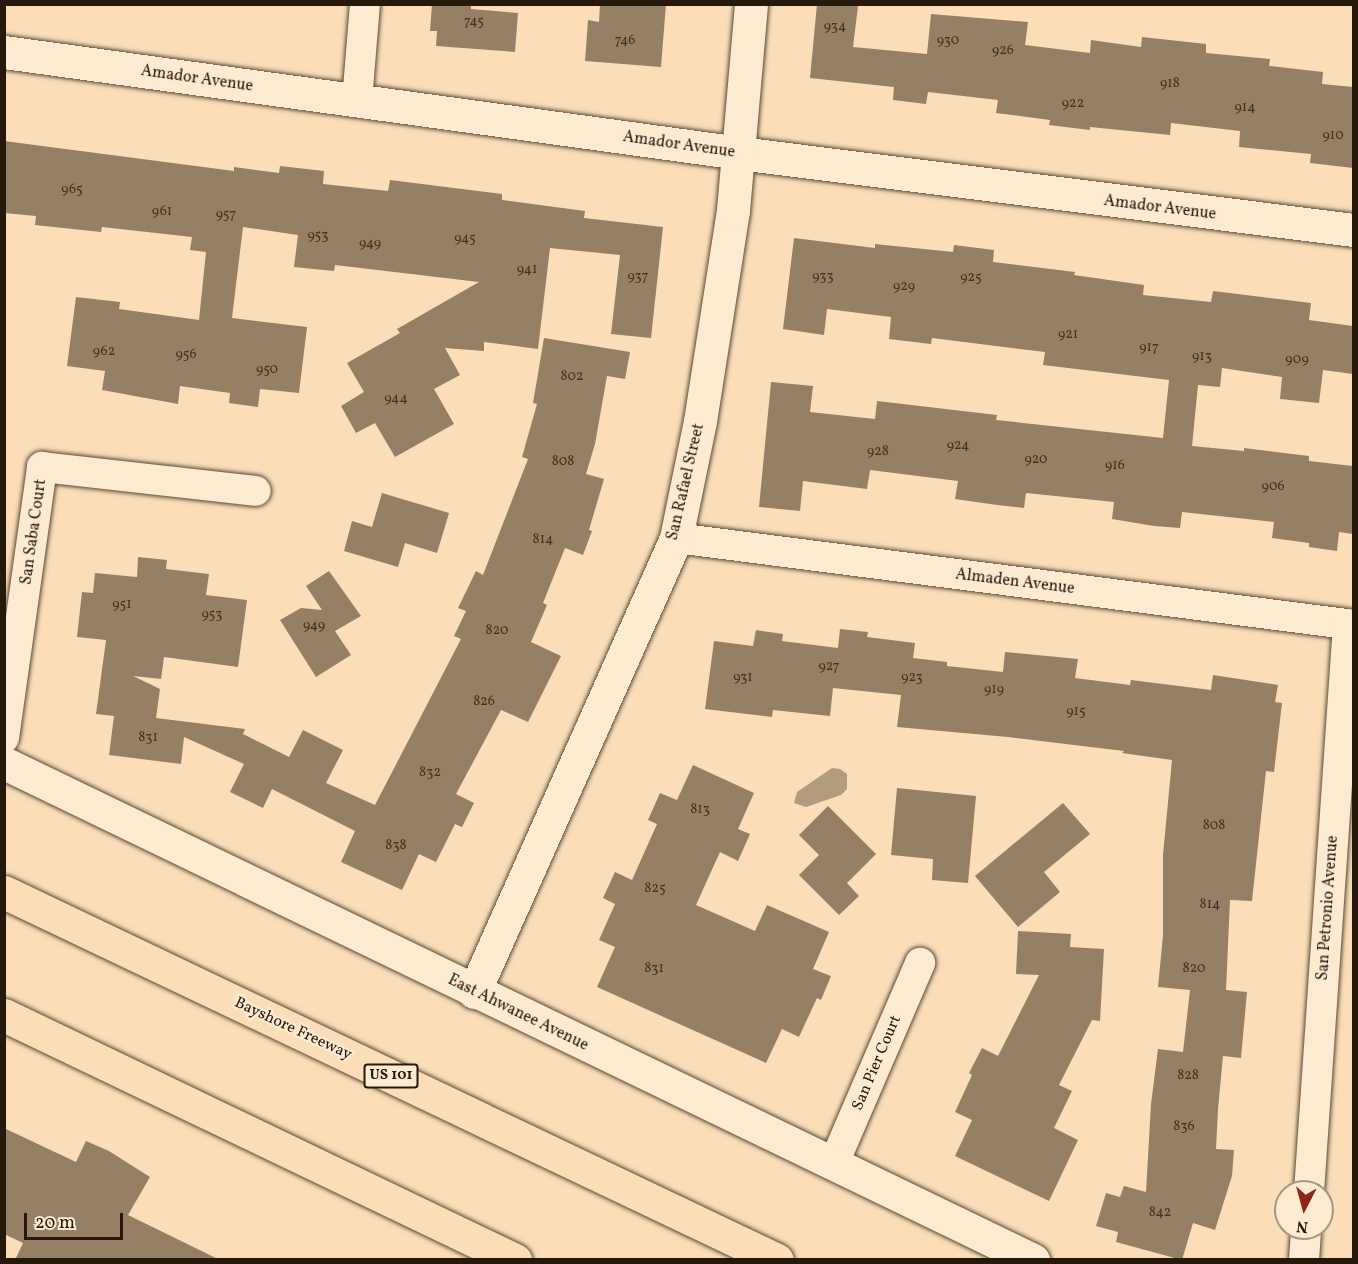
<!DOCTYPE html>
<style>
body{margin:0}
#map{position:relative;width:1358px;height:1264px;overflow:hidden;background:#fbdeb8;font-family:Vollkorn,serif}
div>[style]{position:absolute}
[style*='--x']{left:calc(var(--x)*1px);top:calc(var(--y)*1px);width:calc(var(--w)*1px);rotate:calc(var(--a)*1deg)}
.water>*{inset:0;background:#b39b7d}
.building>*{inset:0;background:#957f65}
.roads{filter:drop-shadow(0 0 2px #5b4a36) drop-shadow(0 0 2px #5b4a36)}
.minor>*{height:30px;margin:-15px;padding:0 15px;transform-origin:15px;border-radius:15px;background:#fcead1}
.tertiary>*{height:33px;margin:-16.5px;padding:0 16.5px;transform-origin:16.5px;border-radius:16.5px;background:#fcead1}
.motorway>*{height:33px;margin:-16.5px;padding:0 16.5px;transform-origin:16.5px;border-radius:16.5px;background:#fbdeb8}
span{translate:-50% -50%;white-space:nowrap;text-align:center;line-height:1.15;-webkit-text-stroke:4.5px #fcead1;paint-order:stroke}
.number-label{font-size:14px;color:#423222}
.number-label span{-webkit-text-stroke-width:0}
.shield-label span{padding:2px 4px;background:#fcead1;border:2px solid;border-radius:4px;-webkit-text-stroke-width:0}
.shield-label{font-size:15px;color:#26190b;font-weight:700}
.street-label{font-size:16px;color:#26190b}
.frame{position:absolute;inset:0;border:6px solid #26190b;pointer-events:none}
.north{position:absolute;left:1274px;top:1180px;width:60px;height:60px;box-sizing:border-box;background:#fcead1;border:2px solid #a69682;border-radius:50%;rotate:186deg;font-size:16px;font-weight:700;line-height:24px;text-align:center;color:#26190b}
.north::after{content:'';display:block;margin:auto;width:21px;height:27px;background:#8f2418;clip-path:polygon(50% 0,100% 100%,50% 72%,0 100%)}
.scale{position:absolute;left:24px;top:1213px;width:99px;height:27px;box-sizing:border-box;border:3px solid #26190b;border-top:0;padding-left:8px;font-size:18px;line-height:21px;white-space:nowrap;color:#26190b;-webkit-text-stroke:4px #fcead1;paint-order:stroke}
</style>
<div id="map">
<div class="water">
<div style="clip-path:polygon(832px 768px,840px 769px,847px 774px,847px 789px,841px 795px,806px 807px,794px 803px,797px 792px)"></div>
</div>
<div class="building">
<div style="clip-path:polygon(432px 4px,471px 4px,471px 9px,518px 13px,515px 52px,436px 46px,437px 31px,430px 31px)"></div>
<div style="clip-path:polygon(600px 4px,666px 4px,661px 67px,585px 61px,588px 20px,599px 22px)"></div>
<div style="clip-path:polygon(817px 4px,858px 6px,853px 47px,927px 54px,931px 14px,1028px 22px,1025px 45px,1090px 53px,1091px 40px,1141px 47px,1142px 37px,1206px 44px,1206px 53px,1270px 59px,1269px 66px,1323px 72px,1322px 84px,1353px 87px,1353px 168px,1310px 163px,1311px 154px,1239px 147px,1240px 131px,1171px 123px,1170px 135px,1090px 127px,1090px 130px,1049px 125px,1050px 120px,996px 113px,998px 100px,928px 92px,926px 104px,893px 100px,894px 87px,810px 78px)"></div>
<div style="clip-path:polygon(4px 141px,234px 171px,234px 167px,279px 173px,280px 166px,324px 171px,323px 184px,388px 191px,390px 180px,502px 194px,502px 200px,585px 211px,584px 218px,663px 227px,651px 338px,611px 334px,620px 255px,550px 248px,538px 349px,484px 342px,484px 351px,445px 348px,460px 375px,434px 389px,454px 424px,395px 457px,375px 423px,356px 433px,341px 406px,364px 392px,347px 363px,400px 333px,397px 329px,479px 282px,335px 265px,334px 271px,294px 267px,298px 235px,243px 227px,232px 318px,307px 327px,299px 393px,260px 389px,258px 407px,229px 403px,230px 393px,180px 386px,178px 404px,102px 390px,105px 371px,67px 366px,76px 297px,120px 302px,119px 309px,199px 320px,206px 252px,190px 250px,192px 237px,102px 227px,101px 232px,35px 225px,36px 216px,4px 213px)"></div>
<div style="clip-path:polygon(794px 238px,875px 248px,875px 244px,953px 252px,954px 245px,994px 250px,993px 262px,1075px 272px,1074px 275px,1144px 285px,1143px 295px,1211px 302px,1213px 291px,1311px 303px,1309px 320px,1353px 326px,1353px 374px,1323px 370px,1319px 403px,1280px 399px,1282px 377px,1222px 368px,1220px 387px,1198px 385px,1192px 446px,1244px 451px,1244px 448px,1309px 456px,1309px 461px,1353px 466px,1353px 534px,1339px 532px,1337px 551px,1309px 547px,1309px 543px,1272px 538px,1274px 522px,1182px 512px,1180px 528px,1154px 526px,1112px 519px,1114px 502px,1026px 493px,1024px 508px,997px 505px,955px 499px,958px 481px,870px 470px,867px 489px,803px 481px,800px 511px,759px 507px,771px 382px,813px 386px,810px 412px,875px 419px,877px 401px,997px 415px,996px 420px,1163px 438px,1169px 380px,1043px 365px,1045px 352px,932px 338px,931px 344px,889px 339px,891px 317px,827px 309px,824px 335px,783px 329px)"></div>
<div style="clip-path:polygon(544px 338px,630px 352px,625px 379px,607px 376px,595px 444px,586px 474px,604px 479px,589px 530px,592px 531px,583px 555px,565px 548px,543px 603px,547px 605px,531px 642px,561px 656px,528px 722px,501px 710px,456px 794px,474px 803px,462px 827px,455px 824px,436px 862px,419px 854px,402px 890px,341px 862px,355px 831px,272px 789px,263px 808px,230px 792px,244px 764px,184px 737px,181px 764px,109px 755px,114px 716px,96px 714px,106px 640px,77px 637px,82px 592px,93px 593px,95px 573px,137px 577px,138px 557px,167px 560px,166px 569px,209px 574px,206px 595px,247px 600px,238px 667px,164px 657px,161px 679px,133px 676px,160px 689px,156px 718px,245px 729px,243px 734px,289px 757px,303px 730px,343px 750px,326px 783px,375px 805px,461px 639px,454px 636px,466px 611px,458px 608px,476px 571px,483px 575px,528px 459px,522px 457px,537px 404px,533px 403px)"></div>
<div style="clip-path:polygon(382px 493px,449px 513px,437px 553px,405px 543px,398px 567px,344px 551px,352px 521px,372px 527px)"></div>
<div style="clip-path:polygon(329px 571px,361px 616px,335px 631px,351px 655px,316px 677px,280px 620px,301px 608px,322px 610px,306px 586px)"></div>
<div style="clip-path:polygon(840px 629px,868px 632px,867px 637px,915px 643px,913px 658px,947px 662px,947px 666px,1003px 672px,1005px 652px,1078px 659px,1075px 678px,1130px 685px,1131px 680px,1211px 690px,1213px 675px,1278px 685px,1275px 702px,1282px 703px,1274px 772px,1266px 771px,1252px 901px,1230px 900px,1226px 990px,1247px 992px,1241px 1058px,1223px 1056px,1218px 1109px,1216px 1149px,1234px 1150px,1232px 1176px,1215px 1230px,1193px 1223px,1182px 1260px,1116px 1242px,1118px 1232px,1096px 1226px,1106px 1193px,1120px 1197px,1124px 1186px,1146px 1192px,1151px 1104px,1158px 1049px,1183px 1052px,1190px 990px,1158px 987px,1163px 935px,1163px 855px,1172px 760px,1122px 753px,1124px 751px,1008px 737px,897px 727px,901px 695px,833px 688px,830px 716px,773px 710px,772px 717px,705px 709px,714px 641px,753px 646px,756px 630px,783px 634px,782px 641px,838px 648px)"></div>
<div style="clip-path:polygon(693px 765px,754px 793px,738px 829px,750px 834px,738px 861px,720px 852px,696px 905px,755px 931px,767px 905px,829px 932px,813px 969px,831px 976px,821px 1000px,817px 998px,799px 1037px,782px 1029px,766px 1063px,597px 987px,615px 947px,599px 940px,615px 904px,603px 898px,615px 872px,632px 880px,657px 824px,648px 820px,660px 793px,677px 800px)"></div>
<div style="clip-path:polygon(897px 788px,976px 796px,968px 883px,932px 880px,933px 859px,891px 855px)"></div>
<div style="clip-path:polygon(1063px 803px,1090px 834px,1044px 872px,1060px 892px,1018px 927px,975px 876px)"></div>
<div style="clip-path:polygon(828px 806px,876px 854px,847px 883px,859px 896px,839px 915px,799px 875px,819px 855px,799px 835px)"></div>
<div style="clip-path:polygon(1018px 931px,1071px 934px,1070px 947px,1104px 949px,1100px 1021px,1092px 1020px,1059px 1085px,1072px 1091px,1054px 1128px,1078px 1140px,1049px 1201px,955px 1156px,972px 1120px,955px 1112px,972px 1075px,969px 1073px,982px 1048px,998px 1056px,1039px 975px,1016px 974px)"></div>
<div style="clip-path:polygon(4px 1128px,76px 1162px,86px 1141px,109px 1151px,150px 1177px,128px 1215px,220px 1260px,15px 1260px,23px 1243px,4px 1234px)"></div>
</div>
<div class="roads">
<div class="minor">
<div style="--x:357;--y:101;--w:97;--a:-85.3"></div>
<div style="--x:676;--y:538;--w:684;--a:7.31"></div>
<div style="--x:4;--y:738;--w:274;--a:-82"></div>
<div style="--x:42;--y:467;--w:215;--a:6.4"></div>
<div style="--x:834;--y:1163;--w:218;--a:-66.7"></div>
<div style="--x:1309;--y:1192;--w:569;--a:-86.07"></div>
<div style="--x:1304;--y:1260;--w:32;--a:-86"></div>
</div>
<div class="tertiary">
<div style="--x:4;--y:52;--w:742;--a:7.82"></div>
<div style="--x:739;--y:153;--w:620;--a:7.14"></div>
<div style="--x:4;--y:763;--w:1143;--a:25.78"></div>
<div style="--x:474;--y:992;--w:497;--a:-66"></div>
<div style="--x:676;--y:538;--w:119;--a:-78.4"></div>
<div style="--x:700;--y:421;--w:214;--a:-81.1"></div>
<div style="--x:733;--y:210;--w:207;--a:-85"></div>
</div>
<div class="motorway">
<div style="--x:4;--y:892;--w:856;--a:25.46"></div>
<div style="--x:4;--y:1015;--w:567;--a:25.62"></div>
</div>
</div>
<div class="number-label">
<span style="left:474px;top:22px">745</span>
<span style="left:835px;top:27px">934</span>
<span style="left:625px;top:41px">746</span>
<span style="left:948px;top:41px">930</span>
<span style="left:1003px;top:51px">926</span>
<span style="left:1170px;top:84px">918</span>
<span style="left:1073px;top:104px">922</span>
<span style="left:1245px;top:108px">914</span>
<span style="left:1333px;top:136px">910</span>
<span style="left:72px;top:190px">965</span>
<span style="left:162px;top:212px">961</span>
<span style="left:226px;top:215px">957</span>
<span style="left:318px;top:236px">953</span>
<span style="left:465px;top:239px">945</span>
<span style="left:370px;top:244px">949</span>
<span style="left:527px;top:270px">941</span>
<span style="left:638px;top:277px">937</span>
<span style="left:823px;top:277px">933</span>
<span style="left:971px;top:278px">925</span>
<span style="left:904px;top:287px">929</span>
<span style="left:1068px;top:335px">921</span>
<span style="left:1149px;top:348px">917</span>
<span style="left:104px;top:352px">962</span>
<span style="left:186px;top:355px">956</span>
<span style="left:1202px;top:357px">913</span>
<span style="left:1297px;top:360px">909</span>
<span style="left:267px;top:370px">950</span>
<span style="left:572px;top:377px">802</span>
<span style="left:396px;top:399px">944</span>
<span style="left:958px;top:446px">924</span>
<span style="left:878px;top:452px">928</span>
<span style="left:1036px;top:460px">920</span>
<span style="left:563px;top:462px">808</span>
<span style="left:1115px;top:466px">916</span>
<span style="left:1273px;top:487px">906</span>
<span style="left:543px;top:540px">814</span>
<span style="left:122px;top:605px">951</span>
<span style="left:212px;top:615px">953</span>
<span style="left:314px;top:626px">949</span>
<span style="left:497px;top:631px">820</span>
<span style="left:829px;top:667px">927</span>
<span style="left:743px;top:678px">931</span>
<span style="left:912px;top:678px">923</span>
<span style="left:994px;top:690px">919</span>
<span style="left:484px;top:702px">826</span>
<span style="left:1076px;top:712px">915</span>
<span style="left:148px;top:738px">831</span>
<span style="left:430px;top:773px">832</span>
<span style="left:700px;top:810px">813</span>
<span style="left:1214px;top:826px">808</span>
<span style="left:396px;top:846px">838</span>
<span style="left:655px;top:889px">825</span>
<span style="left:1210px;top:905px">814</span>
<span style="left:654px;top:969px">831</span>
<span style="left:1194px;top:969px">820</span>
<span style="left:1188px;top:1076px">828</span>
<span style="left:1184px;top:1127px">836</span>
<span style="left:1160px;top:1213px">842</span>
</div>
<div class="shield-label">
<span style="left:391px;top:1076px">US 101</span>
</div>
<div class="street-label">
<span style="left:197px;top:79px;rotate:8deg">Amador Avenue</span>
<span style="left:679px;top:145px;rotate:8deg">Amador Avenue</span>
<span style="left:1160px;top:208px;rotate:7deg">Amador Avenue</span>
<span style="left:686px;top:482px;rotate:-77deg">San Rafael Street</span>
<span style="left:34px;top:532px;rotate:-82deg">San Saba Court</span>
<span style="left:1015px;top:582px;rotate:7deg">Almaden Avenue</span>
<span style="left:1328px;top:908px;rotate:-86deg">San Petronio Avenue</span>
<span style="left:518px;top:1013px;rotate:26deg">East Ahwanee Avenue</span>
<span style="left:293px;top:1029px;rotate:25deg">Bayshore Freeway</span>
<span style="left:877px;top:1063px;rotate:-67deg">San Pier Court</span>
</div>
<div class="frame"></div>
<div class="north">N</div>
<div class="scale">20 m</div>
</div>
